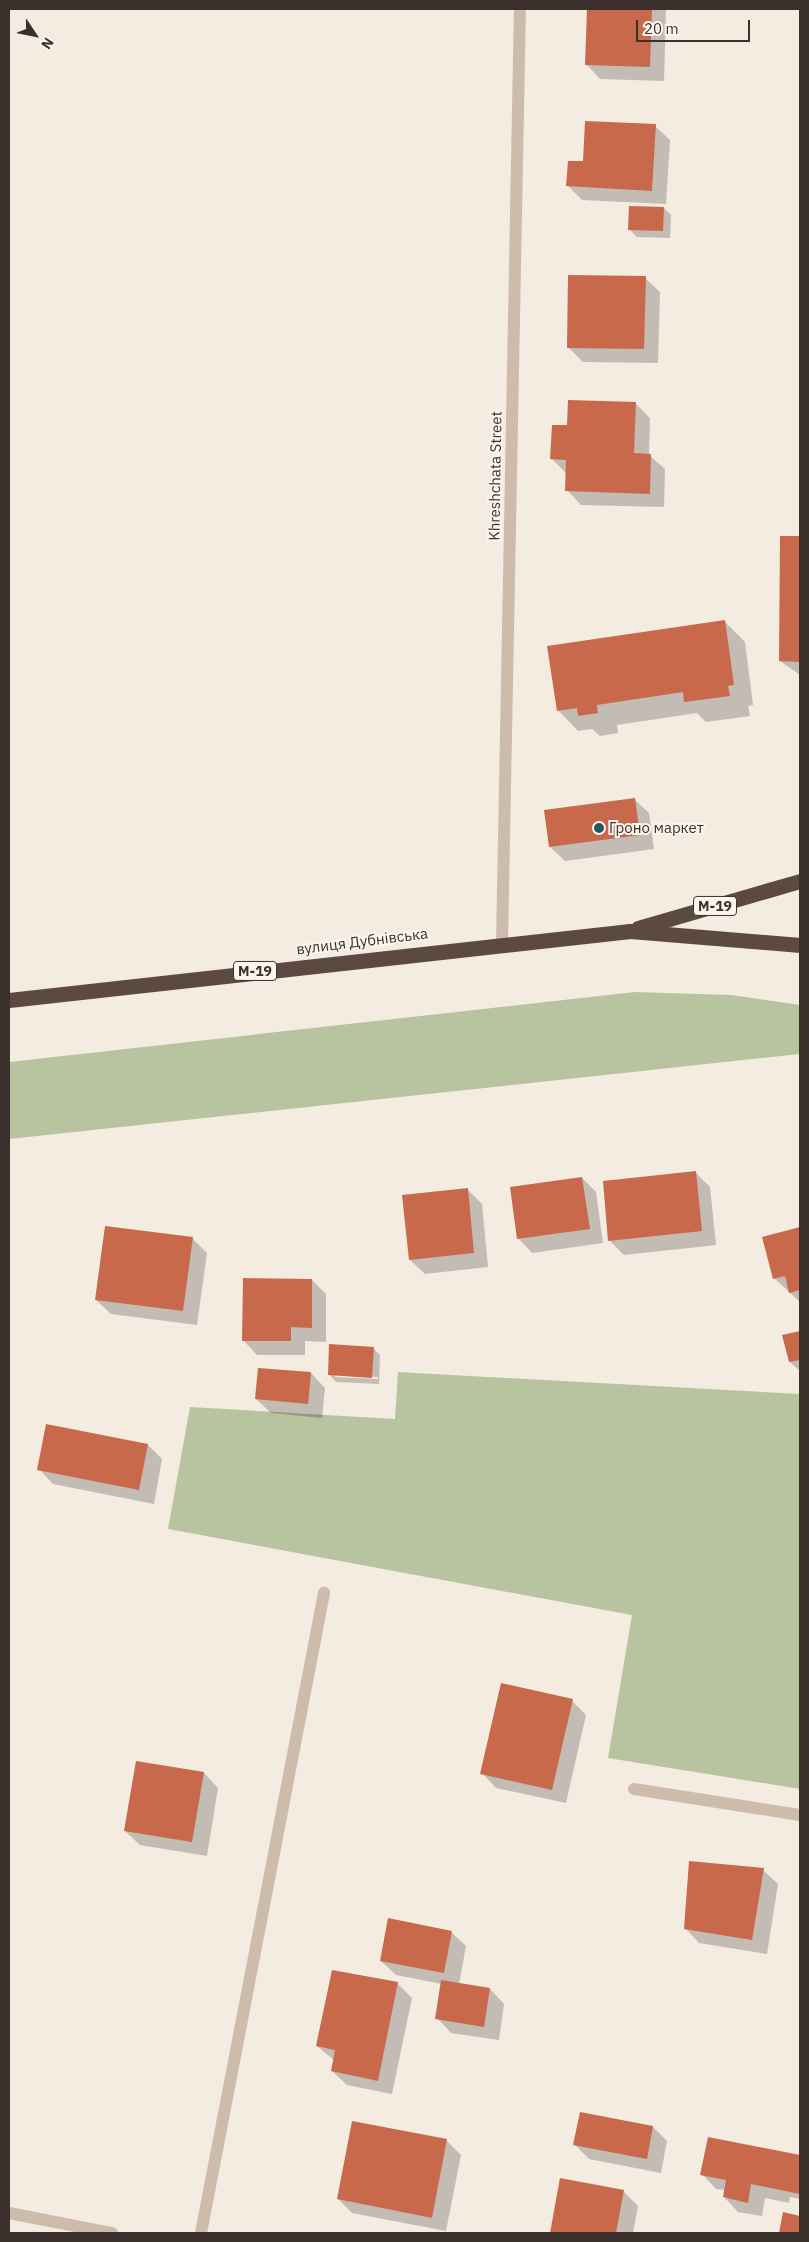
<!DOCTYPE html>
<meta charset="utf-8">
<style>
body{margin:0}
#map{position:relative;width:809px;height:2242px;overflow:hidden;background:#f4ebe1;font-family:"IBM Plex Sans",sans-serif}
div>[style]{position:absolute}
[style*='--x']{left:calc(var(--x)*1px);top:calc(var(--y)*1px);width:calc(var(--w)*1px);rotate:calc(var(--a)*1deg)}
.green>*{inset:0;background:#b8c4a0}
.shadow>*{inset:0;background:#0003}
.building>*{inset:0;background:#c8694b}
.lane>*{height:12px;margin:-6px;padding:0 6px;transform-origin:6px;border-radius:6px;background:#cdbbac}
.street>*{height:12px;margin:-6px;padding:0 6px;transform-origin:6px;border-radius:6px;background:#cdbbac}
.highway>*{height:15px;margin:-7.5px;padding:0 7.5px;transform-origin:7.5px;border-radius:7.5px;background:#5c4a42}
.dots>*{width:14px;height:14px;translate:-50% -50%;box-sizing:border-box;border:2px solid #fbf5ee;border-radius:50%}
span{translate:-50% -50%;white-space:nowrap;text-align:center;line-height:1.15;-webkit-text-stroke:4px #fbf5ee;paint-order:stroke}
.shield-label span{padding:1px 4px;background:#fbf5ee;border:1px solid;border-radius:4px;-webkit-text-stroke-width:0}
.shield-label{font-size:14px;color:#3b302b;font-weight:700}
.street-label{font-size:15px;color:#3b302b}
.poi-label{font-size:15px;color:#3b302b}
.left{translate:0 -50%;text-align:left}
.frame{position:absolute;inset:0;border:10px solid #3b302b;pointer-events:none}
.north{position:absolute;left:10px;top:10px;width:50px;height:50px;-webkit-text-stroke:4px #fbf5ee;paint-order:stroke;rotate:124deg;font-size:14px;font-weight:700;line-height:20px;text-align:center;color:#3b302b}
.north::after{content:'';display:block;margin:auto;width:18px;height:22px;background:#3b302b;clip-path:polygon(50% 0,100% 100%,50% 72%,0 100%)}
.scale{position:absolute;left:636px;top:20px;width:114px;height:22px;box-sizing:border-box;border:2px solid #3b302b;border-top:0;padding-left:6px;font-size:15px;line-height:18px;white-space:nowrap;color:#3b302b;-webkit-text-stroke:4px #fbf5ee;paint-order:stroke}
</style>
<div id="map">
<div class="green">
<div style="clip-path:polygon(635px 992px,731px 995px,800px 1005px,800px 1054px,9px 1139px,9px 1062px)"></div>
<div style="clip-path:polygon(398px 1372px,800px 1394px,800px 1789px,608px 1758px,632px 1615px,168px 1529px,190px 1407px,395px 1419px)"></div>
</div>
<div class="shadow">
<div style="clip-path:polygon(588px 9px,666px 9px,664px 81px,600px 79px,586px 64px)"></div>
<div style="clip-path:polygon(655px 126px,670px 140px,666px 204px,582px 200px,568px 186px,584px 163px)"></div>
<div style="clip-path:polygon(664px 208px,671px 215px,670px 238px,637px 237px,630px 230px)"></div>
<div style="clip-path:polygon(645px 278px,660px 292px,658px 363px,583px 362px,568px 347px)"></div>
<div style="clip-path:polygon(636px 404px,650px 418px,649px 455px,665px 469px,664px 507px,581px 505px,567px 490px,566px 473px,552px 459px,569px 427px)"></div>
<div style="clip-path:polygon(781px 538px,800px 538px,800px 675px,780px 661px)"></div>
<div style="clip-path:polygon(724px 621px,745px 642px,753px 705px,748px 706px,750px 716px,706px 722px,697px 713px,617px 725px,618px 733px,600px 736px,592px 729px,578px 731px,558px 710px)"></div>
<div style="clip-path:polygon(634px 799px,649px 813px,654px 849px,565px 861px,550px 847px)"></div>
<div style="clip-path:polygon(696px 1173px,710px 1187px,716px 1245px,624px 1255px,610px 1241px)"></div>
<div style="clip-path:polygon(582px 1178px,596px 1192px,603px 1243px,532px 1253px,518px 1238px)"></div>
<div style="clip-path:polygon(467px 1189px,482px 1204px,488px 1267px,425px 1274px,410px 1260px)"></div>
<div style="clip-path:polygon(800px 1228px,800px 1302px,774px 1278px,764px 1238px)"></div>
<div style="clip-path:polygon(192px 1238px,207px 1253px,197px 1325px,111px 1314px,96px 1300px)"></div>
<div style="clip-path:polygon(312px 1280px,326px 1294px,326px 1342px,305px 1341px,305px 1355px,257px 1355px,243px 1340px)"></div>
<div style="clip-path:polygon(800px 1332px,800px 1371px,790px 1362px,784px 1336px)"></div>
<div style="clip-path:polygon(evenodd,373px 1348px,380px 1355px,379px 1384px,336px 1382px,329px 1374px,373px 1348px,335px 1374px,378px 1377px,378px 1379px,335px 1377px,335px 1374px)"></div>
<div style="clip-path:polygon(311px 1373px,325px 1388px,322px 1418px,271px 1413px,256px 1399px)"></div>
<div style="clip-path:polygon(148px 1445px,162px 1459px,154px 1504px,53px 1484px,39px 1469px)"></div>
<div style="clip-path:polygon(572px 1701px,586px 1715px,566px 1803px,496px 1788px,482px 1773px)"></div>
<div style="clip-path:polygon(137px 1763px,204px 1773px,218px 1788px,207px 1856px,140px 1845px,125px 1831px)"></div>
<div style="clip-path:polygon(763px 1870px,778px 1884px,767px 1954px,699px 1943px,685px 1928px)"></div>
<div style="clip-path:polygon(451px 1932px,466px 1946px,459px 1985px,490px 1989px,504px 2004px,499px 2040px,451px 2033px,437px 2018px,442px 1984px,396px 1975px,381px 1961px)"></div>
<div style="clip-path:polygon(397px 1983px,412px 1998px,392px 2094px,347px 2085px,332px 2071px,335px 2061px,317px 2046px)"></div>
<div style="clip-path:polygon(653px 2127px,667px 2141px,661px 2173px,589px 2159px,575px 2145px)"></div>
<div style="clip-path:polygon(709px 2138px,800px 2156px,800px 2199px,790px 2197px,789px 2203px,765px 2198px,762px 2216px,738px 2212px,724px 2197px,725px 2190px,716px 2189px,702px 2174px)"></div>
<div style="clip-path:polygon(447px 2141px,461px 2155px,446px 2231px,352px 2213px,338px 2199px)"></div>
<div style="clip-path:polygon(561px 2180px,623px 2191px,638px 2206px,633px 2233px,551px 2233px)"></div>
</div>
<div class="building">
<div style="clip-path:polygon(587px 9px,652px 9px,650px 67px,585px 65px)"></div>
<div style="clip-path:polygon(585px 121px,656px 124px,652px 191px,566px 186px,568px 161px,583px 161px)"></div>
<div style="clip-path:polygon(629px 206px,664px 207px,663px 231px,628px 230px)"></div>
<div style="clip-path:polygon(568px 275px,646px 276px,644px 349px,567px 348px)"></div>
<div style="clip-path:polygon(568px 400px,636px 402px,634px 453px,651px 454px,650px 494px,565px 491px,566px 460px,550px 459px,552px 425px,567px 425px)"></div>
<div style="clip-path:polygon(780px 536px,800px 536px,800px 662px,779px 661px)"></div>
<div style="clip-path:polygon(725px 620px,734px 685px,728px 686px,730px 696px,684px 702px,683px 692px,597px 705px,598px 713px,578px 716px,577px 708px,557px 711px,547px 646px)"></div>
<div style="clip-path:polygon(635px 798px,640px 835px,549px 847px,544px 810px)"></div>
<div style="clip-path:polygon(696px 1171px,702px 1231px,608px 1241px,603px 1181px)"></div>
<div style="clip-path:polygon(582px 1177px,590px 1229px,517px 1239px,510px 1187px)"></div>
<div style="clip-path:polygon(468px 1188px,474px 1253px,409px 1260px,402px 1195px)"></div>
<div style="clip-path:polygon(105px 1226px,193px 1237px,183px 1311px,95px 1300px)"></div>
<div style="clip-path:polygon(800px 1227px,800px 1290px,789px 1293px,785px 1276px,773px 1279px,762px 1237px)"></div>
<div style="clip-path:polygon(243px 1278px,312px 1279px,312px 1328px,291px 1327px,291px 1341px,242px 1341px)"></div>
<div style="clip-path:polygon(800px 1331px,800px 1360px,789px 1362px,782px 1335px)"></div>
<div style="clip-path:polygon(329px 1344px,374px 1347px,372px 1378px,328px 1375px)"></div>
<div style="clip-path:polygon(258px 1368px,311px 1372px,308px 1404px,255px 1399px)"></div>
<div style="clip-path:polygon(46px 1424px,148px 1444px,139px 1490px,37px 1470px)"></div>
<div style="clip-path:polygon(501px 1683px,573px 1699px,552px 1790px,480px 1774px)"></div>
<div style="clip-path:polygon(136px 1761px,204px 1772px,192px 1842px,124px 1831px)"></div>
<div style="clip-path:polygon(689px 1861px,764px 1868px,752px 1940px,684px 1929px)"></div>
<div style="clip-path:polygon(388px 1918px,452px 1931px,444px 1973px,380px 1961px)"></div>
<div style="clip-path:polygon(332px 1970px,398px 1982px,378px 2081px,331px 2071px,335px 2050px,316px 2046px)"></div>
<div style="clip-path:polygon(441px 1980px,490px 1988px,484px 2027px,435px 2019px)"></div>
<div style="clip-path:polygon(580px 2112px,653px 2126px,647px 2159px,573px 2145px)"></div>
<div style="clip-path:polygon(352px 2121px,447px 2139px,432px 2218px,337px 2199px)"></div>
<div style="clip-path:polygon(708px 2137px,800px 2155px,800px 2194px,751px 2184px,748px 2203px,723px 2197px,726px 2180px,700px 2175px)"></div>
<div style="clip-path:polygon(560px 2178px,624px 2190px,616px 2233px,550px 2233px)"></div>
<div style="clip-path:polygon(783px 2212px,800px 2216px,800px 2233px,779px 2233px)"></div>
</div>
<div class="lane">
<div style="--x:634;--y:1789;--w:168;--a:8.9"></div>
<div style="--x:201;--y:2233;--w:652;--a:-79.12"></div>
</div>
<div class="street">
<div style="--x:502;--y:943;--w:934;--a:-88.9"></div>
<div style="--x:9;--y:2213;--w:105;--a:11"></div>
</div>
<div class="highway">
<div style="--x:638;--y:928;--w:169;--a:-16.2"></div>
<div style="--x:9;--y:1000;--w:625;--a:-6.34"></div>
<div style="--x:630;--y:931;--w:171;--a:4.7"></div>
</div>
<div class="dots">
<div style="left:599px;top:828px;background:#1f5a5e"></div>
</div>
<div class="shield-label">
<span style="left:715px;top:906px">М-19</span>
<span style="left:255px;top:971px">М-19</span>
</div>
<div class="street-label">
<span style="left:495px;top:476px;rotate:-89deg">Khreshchata Street</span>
<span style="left:362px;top:941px;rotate:-7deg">вулиця Дубнівська</span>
</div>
<div class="poi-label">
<span class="left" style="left:609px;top:828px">Гроно маркет</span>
</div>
<div class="frame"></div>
<div class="north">N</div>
<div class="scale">20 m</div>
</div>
